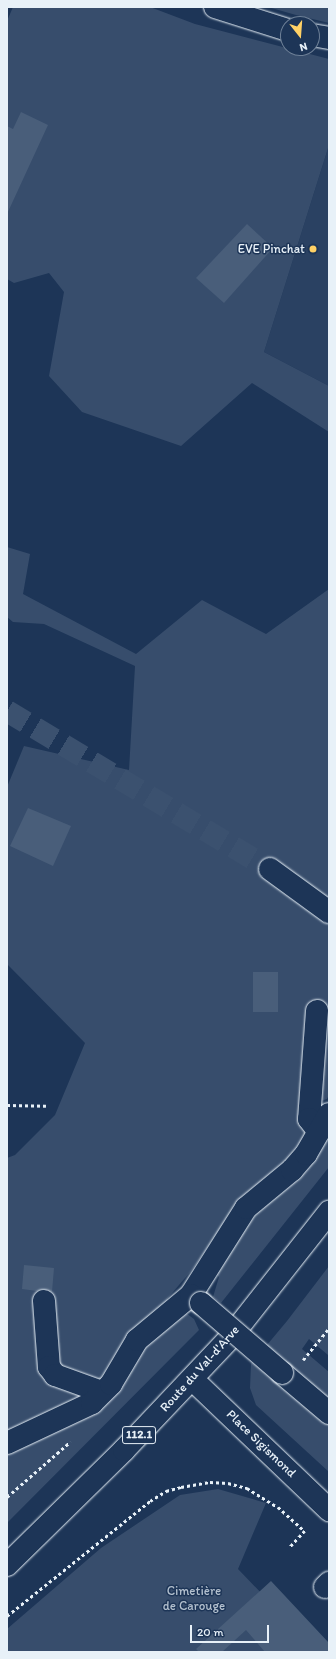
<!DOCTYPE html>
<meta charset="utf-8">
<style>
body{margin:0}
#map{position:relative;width:336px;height:1659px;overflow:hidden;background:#1d3557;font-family:Itim,sans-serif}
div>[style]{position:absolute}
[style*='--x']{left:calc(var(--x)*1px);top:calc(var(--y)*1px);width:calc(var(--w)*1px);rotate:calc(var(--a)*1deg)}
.built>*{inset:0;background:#2a4162}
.green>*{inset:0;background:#374d6c}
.building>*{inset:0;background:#495e7a}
.minor-tunnel>*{height:22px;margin-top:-11px;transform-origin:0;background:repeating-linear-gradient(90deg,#3b516f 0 22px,transparent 0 33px)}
.path>*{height:2.5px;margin-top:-1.25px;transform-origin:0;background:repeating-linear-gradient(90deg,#e8f1f8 0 3px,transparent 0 6px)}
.roads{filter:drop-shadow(0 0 1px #e8f1f8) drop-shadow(0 0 1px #e8f1f8)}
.minor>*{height:22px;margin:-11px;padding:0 11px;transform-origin:11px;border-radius:11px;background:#1d3557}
.major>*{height:22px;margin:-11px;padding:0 11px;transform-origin:11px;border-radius:11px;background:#1d3557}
.bridges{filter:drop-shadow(0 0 1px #e8f1f8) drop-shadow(0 0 1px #e8f1f8)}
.minor-bridge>*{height:22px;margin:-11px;padding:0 11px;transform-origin:11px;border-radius:11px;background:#1d3557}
.dots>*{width:11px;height:11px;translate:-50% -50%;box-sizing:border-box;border:2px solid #1d3557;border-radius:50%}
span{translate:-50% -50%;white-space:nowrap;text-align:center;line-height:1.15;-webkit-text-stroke:3px #1d3557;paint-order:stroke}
.shield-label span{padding:1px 3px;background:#1d3557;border:1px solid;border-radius:3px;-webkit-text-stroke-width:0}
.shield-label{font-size:12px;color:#e8f1f8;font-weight:700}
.poi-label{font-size:13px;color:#e8f1f8}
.right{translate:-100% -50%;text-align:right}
.street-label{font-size:13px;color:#e8f1f8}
.park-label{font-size:13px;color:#b3c0ce}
.frame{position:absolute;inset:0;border:8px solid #e8f1f8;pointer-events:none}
.north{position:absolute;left:280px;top:16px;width:40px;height:40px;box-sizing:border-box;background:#1d3557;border:1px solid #6e8097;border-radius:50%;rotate:163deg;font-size:11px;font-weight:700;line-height:16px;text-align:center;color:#e8f1f8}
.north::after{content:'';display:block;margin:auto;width:14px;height:18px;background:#ffd166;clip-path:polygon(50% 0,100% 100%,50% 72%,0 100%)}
.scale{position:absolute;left:190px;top:1625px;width:79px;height:18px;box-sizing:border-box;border:2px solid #e8f1f8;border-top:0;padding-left:5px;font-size:12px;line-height:14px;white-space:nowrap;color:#e8f1f8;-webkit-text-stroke:3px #1d3557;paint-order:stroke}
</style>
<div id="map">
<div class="built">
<div style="clip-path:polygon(329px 145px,329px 386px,264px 352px)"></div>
</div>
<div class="green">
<div style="clip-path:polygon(13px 7px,150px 7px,195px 24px,329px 59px,329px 145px,264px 352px,329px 386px,329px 432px,252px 383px,181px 446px,82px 412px,49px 376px,64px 292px,49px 273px,14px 283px,7px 279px,7px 21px)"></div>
<div style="clip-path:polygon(268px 7px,329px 7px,329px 23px,296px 15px)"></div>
<div style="clip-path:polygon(7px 547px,30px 554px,23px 594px,136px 654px,202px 600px,266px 634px,329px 589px,329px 1095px,327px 1099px,321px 1101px,318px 1097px,315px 1122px,291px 1154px,280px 1168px,241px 1199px,191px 1271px,167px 1299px,194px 1319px,199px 1330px,7px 1523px,7px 1158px,15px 1155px,55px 1115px,85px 1043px,7px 964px,7px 787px,24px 746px,129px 770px,135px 666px,44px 624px,13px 622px,7px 617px)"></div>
<div style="clip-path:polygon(329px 1137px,329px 1167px,221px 1303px,213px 1297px,219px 1277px,215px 1273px,241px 1233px,259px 1211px,289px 1187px,308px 1169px)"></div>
<div style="clip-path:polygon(329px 1266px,329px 1353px,328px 1355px,309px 1339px,302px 1349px,329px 1372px,329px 1472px,256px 1405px,250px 1388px,251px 1364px,287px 1321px)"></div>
<div style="clip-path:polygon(218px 1489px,266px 1503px,238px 1569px,318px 1652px,7px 1652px,7px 1629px,101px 1548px,180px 1495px)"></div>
</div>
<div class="building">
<div style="clip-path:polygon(21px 112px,48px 125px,7px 214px,7px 126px,13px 129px)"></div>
<div style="clip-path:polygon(247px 224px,273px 248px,224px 303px,196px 278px)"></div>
<div style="clip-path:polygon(28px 808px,71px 826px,53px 866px,10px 846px)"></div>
<div style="clip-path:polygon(253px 972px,278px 972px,278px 1012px,253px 1012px)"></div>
<div style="clip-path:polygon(24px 1265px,54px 1268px,52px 1292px,43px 1289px,37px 1291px,22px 1289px)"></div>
<div style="clip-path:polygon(271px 1581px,329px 1643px,329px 1652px,265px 1652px,246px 1630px,222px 1652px,199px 1652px,196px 1649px)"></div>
</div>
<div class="minor-tunnel">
<div style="--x:7;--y:711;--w:307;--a:31"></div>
</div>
<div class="path">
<div style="--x:7;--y:1105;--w:39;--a:1"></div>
<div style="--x:303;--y:1360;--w:41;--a:-50.9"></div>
<div style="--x:7;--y:1497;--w:84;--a:-41.1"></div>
<div style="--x:7;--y:1616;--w:184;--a:-38.8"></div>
<div style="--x:150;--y:1501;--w:19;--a:-32"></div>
<div style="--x:166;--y:1491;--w:16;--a:-15"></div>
<div style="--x:181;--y:1487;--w:29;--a:-10"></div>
<div style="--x:210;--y:1482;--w:18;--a:3"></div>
<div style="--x:228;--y:1483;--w:20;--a:15"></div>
<div style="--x:247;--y:1488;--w:36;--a:32"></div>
<div style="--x:278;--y:1507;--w:36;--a:42"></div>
<div style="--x:305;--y:1531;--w:23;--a:133"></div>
</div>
<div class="roads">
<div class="minor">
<div style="--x:215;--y:7;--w:77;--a:17.5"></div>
<div style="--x:312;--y:35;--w:17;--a:10"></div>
<div style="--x:270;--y:869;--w:73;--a:36.1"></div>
<div style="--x:317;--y:1011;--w:108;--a:94.2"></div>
<div style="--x:309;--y:1119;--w:16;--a:52"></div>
<div style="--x:191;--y:1295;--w:103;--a:-57.7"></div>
<div style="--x:246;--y:1208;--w:60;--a:-39.6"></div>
<div style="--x:292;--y:1170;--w:21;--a:-49"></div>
<div style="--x:306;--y:1154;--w:46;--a:-60.1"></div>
<div style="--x:44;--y:1301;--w:66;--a:85.7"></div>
<div style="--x:49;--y:1367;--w:10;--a:53"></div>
<div style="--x:55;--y:1375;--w:50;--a:19.9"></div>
<div style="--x:282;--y:1373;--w:62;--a:40.4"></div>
<div style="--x:7;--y:1443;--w:94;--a:-25.2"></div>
<div style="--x:92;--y:1403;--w:27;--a:-45"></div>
<div style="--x:111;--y:1384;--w:51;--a:-59.4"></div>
<div style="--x:137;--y:1340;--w:70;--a:-39.8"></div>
<div style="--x:191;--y:1295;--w:13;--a:39"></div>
<div style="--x:325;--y:1587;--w:6;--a:-45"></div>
</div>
<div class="major">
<div style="--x:192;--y:1379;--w:190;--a:43.7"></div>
<div style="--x:7;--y:1565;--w:164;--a:-44.5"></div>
<div style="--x:124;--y:1450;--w:153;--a:-46.6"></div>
<div style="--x:229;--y:1339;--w:162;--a:-51.8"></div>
</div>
</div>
<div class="bridges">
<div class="minor-bridge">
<div style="--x:201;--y:1303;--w:107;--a:40.8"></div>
</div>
</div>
<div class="dots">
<div style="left:313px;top:249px;background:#ffd166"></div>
</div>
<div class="shield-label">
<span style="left:139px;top:1435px">112.1</span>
</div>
<div class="poi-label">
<span class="right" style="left:305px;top:249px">EVE Pinchat</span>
</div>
<div class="street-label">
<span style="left:200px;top:1369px;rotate:-48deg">Route du Val-d'Arve</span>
<span style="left:261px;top:1444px;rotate:44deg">Place Sigismond</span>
</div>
<div class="park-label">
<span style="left:194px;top:1599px">Cimetière<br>de Carouge</span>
</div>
<div class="frame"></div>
<div class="north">N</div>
<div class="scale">20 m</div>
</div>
